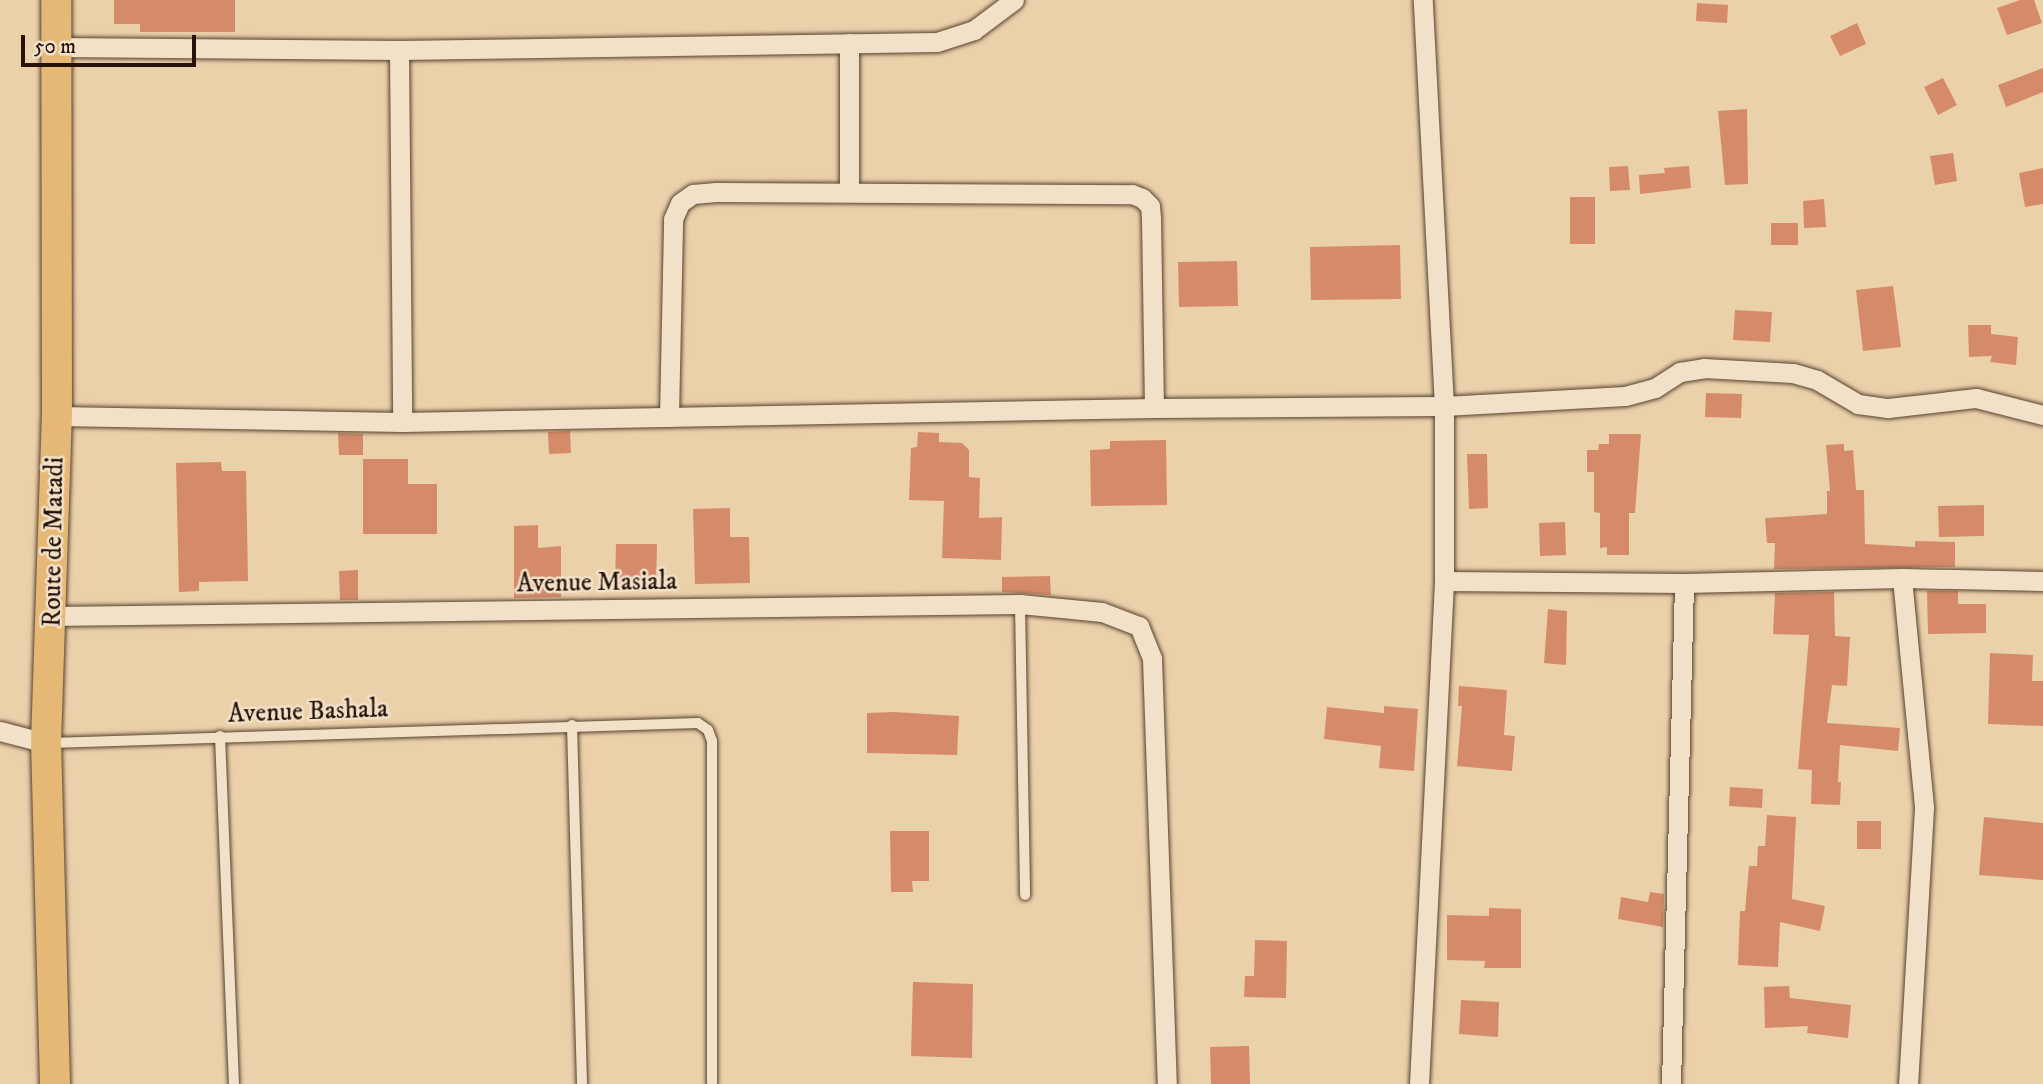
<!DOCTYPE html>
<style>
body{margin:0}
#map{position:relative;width:2043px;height:1084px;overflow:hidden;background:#ebd1aa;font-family:"IM FELL DW Pica",serif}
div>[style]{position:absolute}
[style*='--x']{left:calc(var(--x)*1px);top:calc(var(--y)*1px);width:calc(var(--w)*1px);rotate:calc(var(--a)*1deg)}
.building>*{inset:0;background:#d58b6a}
.roads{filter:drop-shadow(0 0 2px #574230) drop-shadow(0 0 2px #574230)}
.service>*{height:10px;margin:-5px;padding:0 5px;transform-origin:5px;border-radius:5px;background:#f2e1c8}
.minor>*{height:19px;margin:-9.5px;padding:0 9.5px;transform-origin:9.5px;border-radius:9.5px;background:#f2e1c8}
.primary>*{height:30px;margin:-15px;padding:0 15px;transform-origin:15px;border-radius:15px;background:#e6b875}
span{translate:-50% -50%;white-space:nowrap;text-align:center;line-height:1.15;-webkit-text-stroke:5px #f2e1c8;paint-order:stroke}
.street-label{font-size:26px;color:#261208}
.scale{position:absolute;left:21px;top:35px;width:175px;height:32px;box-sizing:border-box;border:4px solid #261208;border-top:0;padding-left:9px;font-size:21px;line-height:24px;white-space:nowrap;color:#261208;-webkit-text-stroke:5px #f2e1c8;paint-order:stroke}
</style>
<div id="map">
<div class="building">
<div style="clip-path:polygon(114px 0,235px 0,235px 32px,140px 32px,140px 24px,114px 24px)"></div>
<div style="clip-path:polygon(2020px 0,2034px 0,2042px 23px,2007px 35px,1997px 8px)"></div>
<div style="clip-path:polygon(1697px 3px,1728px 5px,1727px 23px,1696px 21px)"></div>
<div style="clip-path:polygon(1857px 23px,1866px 44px,1840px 56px,1830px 36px)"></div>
<div style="clip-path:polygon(2043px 68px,2043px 92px,2006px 107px,1998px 85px)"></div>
<div style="clip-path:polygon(1943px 78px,1957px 105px,1938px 115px,1924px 87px)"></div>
<div style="clip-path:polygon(1747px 109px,1748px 184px,1725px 185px,1718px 111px)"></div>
<div style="clip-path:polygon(1953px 153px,1957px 181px,1935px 185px,1930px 156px)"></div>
<div style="clip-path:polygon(1628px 166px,1630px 190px,1610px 191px,1609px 167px)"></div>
<div style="clip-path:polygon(1689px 166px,1691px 188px,1640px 194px,1639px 175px,1665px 173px,1664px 168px)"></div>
<div style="clip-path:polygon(2043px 168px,2043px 204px,2025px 207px,2019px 173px)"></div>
<div style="clip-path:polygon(1570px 197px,1595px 197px,1595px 244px,1570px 244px)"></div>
<div style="clip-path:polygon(1824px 199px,1826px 227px,1804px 228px,1803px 201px)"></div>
<div style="clip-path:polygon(1771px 223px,1798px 223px,1798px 245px,1771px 245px)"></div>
<div style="clip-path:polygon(1400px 245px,1401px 299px,1311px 300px,1310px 247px)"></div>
<div style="clip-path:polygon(1237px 261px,1238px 306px,1179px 307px,1178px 262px)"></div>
<div style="clip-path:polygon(1893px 286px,1901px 347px,1863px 351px,1856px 290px)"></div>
<div style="clip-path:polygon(1735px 310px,1772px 312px,1770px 342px,1733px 340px)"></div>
<div style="clip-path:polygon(1968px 325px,1991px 325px,1991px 334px,2018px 337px,2016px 365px,1990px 362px,1992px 356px,1969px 357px)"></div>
<div style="clip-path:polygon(1706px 393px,1742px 394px,1741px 418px,1705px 417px)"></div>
<div style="clip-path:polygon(570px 431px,571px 453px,549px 454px,548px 432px)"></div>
<div style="clip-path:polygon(918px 432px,939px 433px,939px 442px,962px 443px,969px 450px,969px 477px,980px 478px,979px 518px,1002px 517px,1001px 560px,942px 558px,944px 501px,909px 500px,911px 448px,917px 447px)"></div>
<div style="clip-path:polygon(338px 433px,363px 434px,363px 455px,339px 455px)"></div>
<div style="clip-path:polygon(1609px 434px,1641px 434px,1635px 513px,1629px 513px,1629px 555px,1607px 555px,1607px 547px,1600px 548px,1600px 513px,1594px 512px,1594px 472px,1587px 472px,1587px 450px,1598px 450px,1599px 444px,1609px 444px)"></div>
<div style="clip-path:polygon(1166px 440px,1167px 505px,1091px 506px,1090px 450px,1110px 449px,1110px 441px)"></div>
<div style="clip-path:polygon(1844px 444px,1844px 451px,1853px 450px,1856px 490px,1864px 490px,1865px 544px,1915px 547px,1915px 541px,1955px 542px,1955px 567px,1774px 569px,1775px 543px,1767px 543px,1765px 518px,1827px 514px,1827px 491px,1830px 491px,1826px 445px)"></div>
<div style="clip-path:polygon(1467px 454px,1487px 454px,1488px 508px,1469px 509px)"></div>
<div style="clip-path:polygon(363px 459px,408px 459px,408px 484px,437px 484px,437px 534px,363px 534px)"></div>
<div style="clip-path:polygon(221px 462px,222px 471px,246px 471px,248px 581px,199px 582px,199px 591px,179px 592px,176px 463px)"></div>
<div style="clip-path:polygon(1984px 505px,1984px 536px,1939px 537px,1938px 506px)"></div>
<div style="clip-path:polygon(730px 508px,730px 537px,749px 537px,750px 583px,695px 584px,693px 509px)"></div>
<div style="clip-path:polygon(1565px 522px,1566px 555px,1540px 556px,1539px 523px)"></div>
<div style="clip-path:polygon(538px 525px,538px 548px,561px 546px,561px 597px,514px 598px,514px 526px)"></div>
<div style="clip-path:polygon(616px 544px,657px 544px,656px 584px,615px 584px)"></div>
<div style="clip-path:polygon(358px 570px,358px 600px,340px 600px,339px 571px)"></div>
<div style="clip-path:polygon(1050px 576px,1051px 595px,1002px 592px,1002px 577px)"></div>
<div style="clip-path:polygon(1927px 591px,1958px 591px,1958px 604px,1986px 604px,1986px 633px,1928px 634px)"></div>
<div style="clip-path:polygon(1834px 592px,1835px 636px,1850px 637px,1847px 686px,1832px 685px,1827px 723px,1900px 728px,1898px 751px,1840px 745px,1838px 782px,1841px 782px,1840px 805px,1811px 804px,1812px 770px,1798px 769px,1809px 635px,1773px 634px,1775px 593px)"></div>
<div style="clip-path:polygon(1548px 609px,1567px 611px,1566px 665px,1544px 663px)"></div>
<div style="clip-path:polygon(1990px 653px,2033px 655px,2032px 681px,2043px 681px,2043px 726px,1988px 724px)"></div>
<div style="clip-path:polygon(1459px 686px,1507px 690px,1504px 735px,1515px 736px,1512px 771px,1457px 766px,1462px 706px,1458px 706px)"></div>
<div style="clip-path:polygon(1384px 706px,1418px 709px,1414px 771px,1379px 768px,1381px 746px,1324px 739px,1327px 707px,1384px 713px)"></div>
<div style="clip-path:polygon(894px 712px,959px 716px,957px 755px,867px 753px,867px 713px)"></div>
<div style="clip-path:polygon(1730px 787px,1763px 789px,1762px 808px,1729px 806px)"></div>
<div style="clip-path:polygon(1767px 815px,1796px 817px,1792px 899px,1825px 906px,1820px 931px,1780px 922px,1778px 967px,1738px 965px,1740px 911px,1745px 911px,1749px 866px,1757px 866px,1758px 846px,1765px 846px)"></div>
<div style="clip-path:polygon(1984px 817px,2043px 823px,2043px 880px,1979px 875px)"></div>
<div style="clip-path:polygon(1857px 821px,1881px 821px,1881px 849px,1857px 849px)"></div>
<div style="clip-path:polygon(890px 831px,929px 831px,929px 881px,912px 881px,913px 892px,891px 892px)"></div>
<div style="clip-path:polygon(1650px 892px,1664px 894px,1663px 927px,1618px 919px,1621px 897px,1648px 902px)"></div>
<div style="clip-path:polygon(1489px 908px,1521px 909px,1521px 968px,1484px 968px,1485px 961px,1447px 960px,1447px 915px,1489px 916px)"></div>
<div style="clip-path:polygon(1255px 940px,1287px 941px,1286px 998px,1244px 997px,1245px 976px,1254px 976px)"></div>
<div style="clip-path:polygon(913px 982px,973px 984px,972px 1058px,911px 1056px)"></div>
<div style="clip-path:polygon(1789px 986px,1790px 998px,1851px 1005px,1848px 1038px,1807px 1033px,1808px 1026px,1765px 1028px,1764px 987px)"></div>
<div style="clip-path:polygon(1461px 1000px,1499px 1002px,1498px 1037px,1459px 1034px)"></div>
<div style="clip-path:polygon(1249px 1046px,1250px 1084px,1211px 1084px,1210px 1047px)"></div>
</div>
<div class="roads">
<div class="service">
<div style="--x:1020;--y:604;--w:291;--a:89"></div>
<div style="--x:572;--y:725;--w:359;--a:88.4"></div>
<div style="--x:220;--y:736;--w:348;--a:87.7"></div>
<div style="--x:50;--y:743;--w:648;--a:-1.77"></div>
<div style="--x:698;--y:723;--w:12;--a:35"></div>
<div style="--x:708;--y:730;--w:12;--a:70"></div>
<div style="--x:712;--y:741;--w:343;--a:90"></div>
</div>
<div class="minor">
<div style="--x:849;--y:43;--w:148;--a:90"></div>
<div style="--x:57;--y:47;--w:342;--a:0.5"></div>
<div style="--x:399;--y:50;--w:538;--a:-0.85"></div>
<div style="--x:937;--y:42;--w:39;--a:-18"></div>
<div style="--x:974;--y:30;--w:50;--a:-36.9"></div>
<div style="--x:399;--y:50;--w:372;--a:89.5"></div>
<div style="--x:57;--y:416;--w:345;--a:1"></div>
<div style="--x:402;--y:422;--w:752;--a:-1.07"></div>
<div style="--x:1154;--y:408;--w:290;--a:-0.4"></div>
<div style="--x:1444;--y:406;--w:181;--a:-3.2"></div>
<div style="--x:1625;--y:396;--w:31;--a:-15"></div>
<div style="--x:1655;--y:388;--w:30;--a:-33"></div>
<div style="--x:1680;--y:372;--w:24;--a:-9"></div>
<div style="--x:1704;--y:368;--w:89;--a:3.2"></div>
<div style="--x:1793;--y:373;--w:25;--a:16"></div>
<div style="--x:1817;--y:380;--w:48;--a:30.3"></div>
<div style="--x:1858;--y:404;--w:30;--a:8"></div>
<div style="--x:1888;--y:408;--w:89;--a:-6.5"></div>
<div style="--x:1976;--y:398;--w:69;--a:14.2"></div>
<div style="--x:669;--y:417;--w:198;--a:-88.8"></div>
<div style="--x:673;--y:219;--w:17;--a:-66"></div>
<div style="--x:680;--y:203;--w:16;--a:-35"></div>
<div style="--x:693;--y:194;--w:23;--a:-5"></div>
<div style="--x:716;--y:192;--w:416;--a:0.3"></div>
<div style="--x:1132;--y:194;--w:11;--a:22"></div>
<div style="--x:1142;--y:198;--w:11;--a:45"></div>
<div style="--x:1150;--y:206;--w:12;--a:85"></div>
<div style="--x:1151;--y:218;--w:190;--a:89.1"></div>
<div style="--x:1902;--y:578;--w:231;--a:84.5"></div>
<div style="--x:1924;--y:808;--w:276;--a:93.3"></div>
<div style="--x:1444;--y:581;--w:240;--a:0.5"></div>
<div style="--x:1684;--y:583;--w:218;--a:-1.3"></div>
<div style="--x:1902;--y:578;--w:141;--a:1.2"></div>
<div style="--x:52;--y:616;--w:968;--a:-0.71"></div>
<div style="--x:1020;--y:604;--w:82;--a:5.6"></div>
<div style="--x:1102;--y:612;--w:40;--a:21"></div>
<div style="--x:1139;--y:626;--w:35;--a:68"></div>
<div style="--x:1152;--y:659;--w:425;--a:88"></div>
<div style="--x:0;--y:731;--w:48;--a:14.6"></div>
<div style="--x:1419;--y:1084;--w:504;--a:-87.15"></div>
<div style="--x:1444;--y:581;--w:175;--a:-90"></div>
<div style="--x:1444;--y:406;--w:407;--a:-93"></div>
<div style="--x:1671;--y:1084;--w:501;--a:-88.51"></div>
</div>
<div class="primary">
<div style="--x:55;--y:1084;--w:341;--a:-91.5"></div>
<div style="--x:46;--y:743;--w:327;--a:-88.1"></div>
<div style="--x:57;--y:416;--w:416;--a:-90.1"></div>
</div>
</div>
<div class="street-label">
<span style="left:54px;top:542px;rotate:-89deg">Route de Matadi</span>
<span style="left:597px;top:583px;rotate:-1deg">Avenue Masiala</span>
<span style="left:308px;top:712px;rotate:-2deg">Avenue Bashala</span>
</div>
<div class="scale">50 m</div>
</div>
